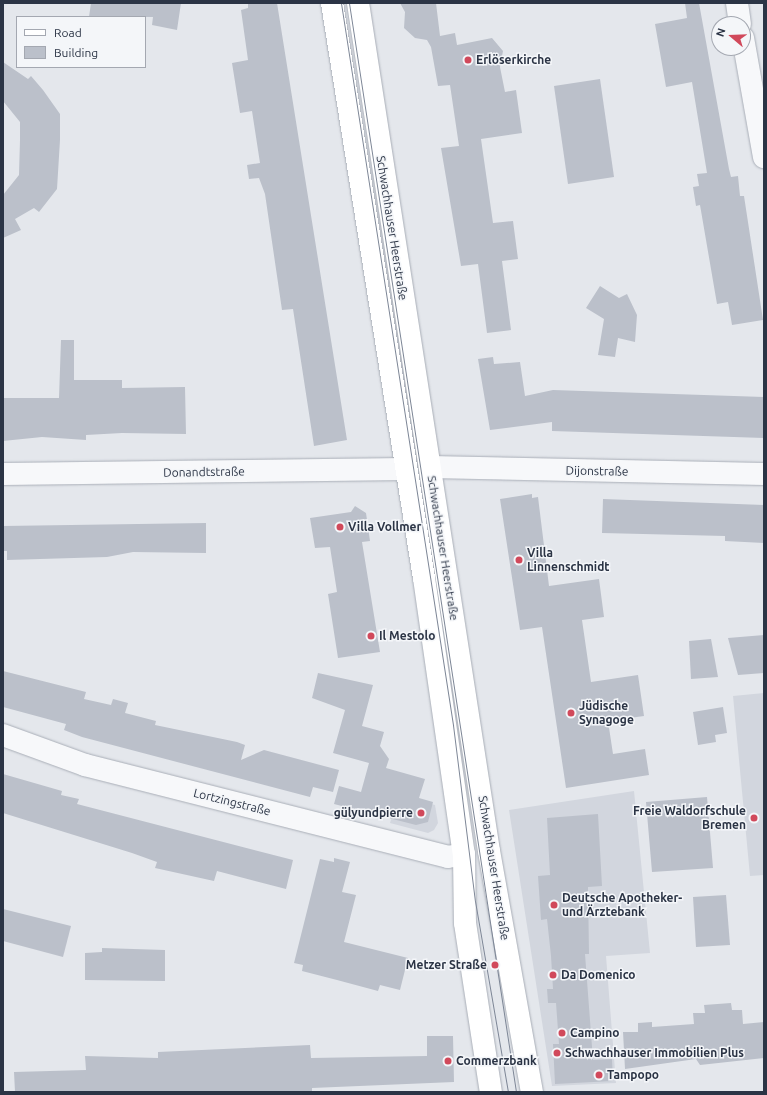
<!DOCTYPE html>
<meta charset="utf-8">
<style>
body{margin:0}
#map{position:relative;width:767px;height:1095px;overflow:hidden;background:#e4e7ec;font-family:Ubuntu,sans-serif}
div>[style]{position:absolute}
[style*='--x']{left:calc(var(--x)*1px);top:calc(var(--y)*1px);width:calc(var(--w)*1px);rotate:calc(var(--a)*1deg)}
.built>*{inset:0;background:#d2d6de}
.building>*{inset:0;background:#bbc0ca}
.roads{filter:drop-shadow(0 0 1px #a9aeb7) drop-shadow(0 0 1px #a9aeb7)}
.minor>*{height:22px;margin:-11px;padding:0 11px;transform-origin:11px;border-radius:11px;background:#f7f8fa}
.major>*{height:22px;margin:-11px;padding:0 11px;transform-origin:11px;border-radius:11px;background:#fff}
.tram>*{height:1px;margin:-0.5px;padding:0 0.5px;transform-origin:0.5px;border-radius:0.5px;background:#7d8696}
.dots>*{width:11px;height:11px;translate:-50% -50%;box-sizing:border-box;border:2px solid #f4f6f9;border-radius:50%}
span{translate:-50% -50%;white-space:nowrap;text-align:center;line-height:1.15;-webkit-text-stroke:3px #f4f6f9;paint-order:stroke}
.poi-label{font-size:12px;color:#2b3445;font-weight:700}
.left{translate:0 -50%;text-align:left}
.right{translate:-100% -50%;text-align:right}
.street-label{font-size:12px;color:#2b3445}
.frame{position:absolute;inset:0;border:4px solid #2b3445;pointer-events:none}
.legend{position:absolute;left:16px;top:16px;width:130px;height:52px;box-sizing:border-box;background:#f4f6f9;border:1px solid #a4a8b1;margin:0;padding:5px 7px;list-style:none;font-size:12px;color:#2b3445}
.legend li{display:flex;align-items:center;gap:8px;height:20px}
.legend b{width:20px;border:1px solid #a4a8b1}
.north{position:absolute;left:711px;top:16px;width:40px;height:40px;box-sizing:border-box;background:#f4f6f9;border:1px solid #a4a8b1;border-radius:50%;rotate:289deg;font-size:11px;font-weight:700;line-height:16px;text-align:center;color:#2b3445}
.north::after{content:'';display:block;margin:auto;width:14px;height:18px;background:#d1495b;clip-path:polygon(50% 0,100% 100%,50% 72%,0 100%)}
</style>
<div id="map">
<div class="built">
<div style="clip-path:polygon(764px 693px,764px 875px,750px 876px,733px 696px)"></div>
<div style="clip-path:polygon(634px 791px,650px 953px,606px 956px,616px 1083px,552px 1086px,509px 810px)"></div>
<div style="clip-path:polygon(399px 795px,435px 805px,438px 823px,434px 830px,428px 833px,390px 823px)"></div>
</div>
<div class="building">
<div style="clip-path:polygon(91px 3px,181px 3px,177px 30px,152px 25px,153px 17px,89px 17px)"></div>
<div style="clip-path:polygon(248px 3px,277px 3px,347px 440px,314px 446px,293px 309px,282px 310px,265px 194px,259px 178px,249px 179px,247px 165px,260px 163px,252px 111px,240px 113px,232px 63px,248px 60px,241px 10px,248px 8px)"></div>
<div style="clip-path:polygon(400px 3px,436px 3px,440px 36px,455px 33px,457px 45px,492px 38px,503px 51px,500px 67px,505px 92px,516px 90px,522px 133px,481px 139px,493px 223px,513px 221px,518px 259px,502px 261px,511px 330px,487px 333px,478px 264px,461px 266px,441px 148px,459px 146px,450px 85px,438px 86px,431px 47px,427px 40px,415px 38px,404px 28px,405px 12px)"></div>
<div style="clip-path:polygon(685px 3px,699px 3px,729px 169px,731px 177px,738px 176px,740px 196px,744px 196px,763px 320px,732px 325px,728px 302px,717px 304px,700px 205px,696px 206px,693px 187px,699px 186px,697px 174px,707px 173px,692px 82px,666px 87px,655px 24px,687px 18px)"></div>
<div style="clip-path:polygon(3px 62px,28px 79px,31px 76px,43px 90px,60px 114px,60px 140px,57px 189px,39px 212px,34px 208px,15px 219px,21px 230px,3px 238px,3px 195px,19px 175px,20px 140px,20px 122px,3px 101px)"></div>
<div style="clip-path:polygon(600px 79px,614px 177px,568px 184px,554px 86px)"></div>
<div style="clip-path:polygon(600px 286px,619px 298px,627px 294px,637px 315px,635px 342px,618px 338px,615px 357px,598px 355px,604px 319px,586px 308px)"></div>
<div style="clip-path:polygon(61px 340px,74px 340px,74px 380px,122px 380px,122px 388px,185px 387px,186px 434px,122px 433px,86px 435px,86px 440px,42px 437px,3px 441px,3px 398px,59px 398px)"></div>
<div style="clip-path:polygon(493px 357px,494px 364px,520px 362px,525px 396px,553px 390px,764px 397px,764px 438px,552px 431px,552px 422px,490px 430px,478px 359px)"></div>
<div style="clip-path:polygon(532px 494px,532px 498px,538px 497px,549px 586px,599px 579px,604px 617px,582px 620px,591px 682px,638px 675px,644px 716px,608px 721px,613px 754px,645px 749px,649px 775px,566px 788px,542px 627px,520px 630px,500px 499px)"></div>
<div style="clip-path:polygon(603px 499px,764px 505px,764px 543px,725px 541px,725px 536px,602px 533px)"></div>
<div style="clip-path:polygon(355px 506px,366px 513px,370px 541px,362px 542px,380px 652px,338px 658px,328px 594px,337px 592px,330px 547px,315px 548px,310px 518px,351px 512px)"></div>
<div style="clip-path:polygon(206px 523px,206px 553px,133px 552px,107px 557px,7px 560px,7px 551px,3px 551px,3px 526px)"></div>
<div style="clip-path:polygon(764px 635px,764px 673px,738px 675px,728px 638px)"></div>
<div style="clip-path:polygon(711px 639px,718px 677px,691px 679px,689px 641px)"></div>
<div style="clip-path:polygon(3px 671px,86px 692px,84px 699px,111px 705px,113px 699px,128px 703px,125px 713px,156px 721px,155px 725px,237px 742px,245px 745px,241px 760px,264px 750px,339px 770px,333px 792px,313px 787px,310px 797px,82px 737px,64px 730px,66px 724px,3px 707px)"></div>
<div style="clip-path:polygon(318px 673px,373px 685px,362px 726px,384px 732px,380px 746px,389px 759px,386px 768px,425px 779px,419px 798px,433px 802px,428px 822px,416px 825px,334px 804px,339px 786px,361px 792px,369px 763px,333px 753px,345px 710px,312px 698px)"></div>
<div style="clip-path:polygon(723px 707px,727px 733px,715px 735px,716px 742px,698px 745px,693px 712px)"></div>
<div style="clip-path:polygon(3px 774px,62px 791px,61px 795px,79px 799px,77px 804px,293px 860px,286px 889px,217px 871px,214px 881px,155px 868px,157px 862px,132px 853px,3px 813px)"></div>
<div style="clip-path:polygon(707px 797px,713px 868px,652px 872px,646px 802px)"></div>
<div style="clip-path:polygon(598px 814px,602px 886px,588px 887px,589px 954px,585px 954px,593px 1060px,612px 1059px,613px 1081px,555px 1084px,553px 1044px,559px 1044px,556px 1003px,548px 1003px,547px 989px,553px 989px,551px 956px,547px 919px,541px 920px,538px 876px,550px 875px,547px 818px)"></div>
<div style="clip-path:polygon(334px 858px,350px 862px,342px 892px,356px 895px,344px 942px,408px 958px,400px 990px,380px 985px,378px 991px,337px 980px,302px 971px,303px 965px,294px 963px,320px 859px,334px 862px)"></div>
<div style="clip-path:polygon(726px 895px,730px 945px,696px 947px,693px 897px)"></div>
<div style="clip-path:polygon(3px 909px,71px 926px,63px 957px,3px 941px)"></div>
<div style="clip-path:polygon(102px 948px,165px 950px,165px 981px,85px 980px,85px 953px,102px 952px)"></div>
<div style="clip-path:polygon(731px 1003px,732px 1010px,742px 1010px,743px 1024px,764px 1022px,764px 1058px,700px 1065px,696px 1059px,625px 1069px,623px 1032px,638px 1032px,638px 1023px,652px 1022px,652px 1027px,694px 1024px,693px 1013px,705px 1013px,704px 1005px)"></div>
<div style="clip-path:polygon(427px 1036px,453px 1036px,454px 1082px,312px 1088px,312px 1092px,15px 1092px,14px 1072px,86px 1070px,85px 1056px,158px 1058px,158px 1052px,310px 1045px,311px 1058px,427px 1056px)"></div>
</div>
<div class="roads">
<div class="minor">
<div style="--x:737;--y:3;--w:21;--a:82"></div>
<div style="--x:743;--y:38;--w:121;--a:80"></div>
<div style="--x:430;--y:467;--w:334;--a:1.2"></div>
<div style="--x:3;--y:474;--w:402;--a:-0.7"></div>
<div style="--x:3;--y:735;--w:87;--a:20.1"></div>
<div style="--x:85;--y:765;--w:374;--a:14.2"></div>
<div style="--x:448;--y:857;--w:16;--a:-11"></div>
</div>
<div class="major">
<div style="--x:332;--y:3;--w:582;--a:80.91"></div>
<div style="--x:424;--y:578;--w:279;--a:81.8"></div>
<div style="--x:464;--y:854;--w:69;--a:89.2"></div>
<div style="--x:465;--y:923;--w:171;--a:81.3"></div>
<div style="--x:358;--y:3;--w:858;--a:81.22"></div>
<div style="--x:489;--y:851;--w:245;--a:79.9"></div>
</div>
</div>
<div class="tram">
<div style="--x:341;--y:3;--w:731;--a:81.18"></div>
<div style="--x:453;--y:725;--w:177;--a:82.9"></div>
<div style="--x:475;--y:901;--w:194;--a:80.2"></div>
<div style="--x:349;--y:3;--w:1102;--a:81.28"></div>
</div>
<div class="dots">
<div style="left:468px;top:60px;background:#d1495b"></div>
<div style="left:340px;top:527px;background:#d1495b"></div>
<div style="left:519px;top:560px;background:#d1495b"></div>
<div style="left:371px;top:636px;background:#d1495b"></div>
<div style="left:571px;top:713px;background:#d1495b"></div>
<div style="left:421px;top:813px;background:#d1495b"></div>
<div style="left:754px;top:818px;background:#d1495b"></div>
<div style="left:554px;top:905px;background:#d1495b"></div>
<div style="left:495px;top:965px;background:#d1495b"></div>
<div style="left:553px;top:975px;background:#d1495b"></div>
<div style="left:562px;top:1033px;background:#d1495b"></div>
<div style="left:557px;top:1053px;background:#d1495b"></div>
<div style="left:448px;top:1061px;background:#d1495b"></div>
<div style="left:599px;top:1075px;background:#d1495b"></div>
</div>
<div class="poi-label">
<span class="left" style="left:476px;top:60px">Erlöserkirche</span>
<span class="left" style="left:348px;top:527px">Villa Vollmer</span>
<span class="left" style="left:527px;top:560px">Villa<br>Linnenschmidt</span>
<span class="left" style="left:379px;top:636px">Il Mestolo</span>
<span class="left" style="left:579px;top:713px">Jüdische<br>Synagoge</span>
<span class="right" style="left:746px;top:818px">Freie Waldorfschule<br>Bremen</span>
<span class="right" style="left:413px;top:813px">gülyundpierre</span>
<span class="left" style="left:562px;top:905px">Deutsche Apotheker-<br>und Ärztebank</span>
<span class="right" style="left:487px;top:965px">Metzer Straße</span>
<span class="left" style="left:561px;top:975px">Da Domenico</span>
<span class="left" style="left:570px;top:1033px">Campino</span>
<span class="left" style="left:565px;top:1053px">Schwachhauser Immobilien Plus</span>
<span class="left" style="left:456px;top:1061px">Commerzbank</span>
<span class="left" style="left:607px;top:1075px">Tampopo</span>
</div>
<div class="street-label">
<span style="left:392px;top:228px;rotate:81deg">Schwachhauser Heerstraße</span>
<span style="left:597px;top:471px;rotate:1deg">Dijonstraße</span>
<span style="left:204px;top:472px;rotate:-1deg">Donandtstraße</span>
<span style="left:443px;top:548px;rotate:81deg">Schwachhauser Heerstraße</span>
<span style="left:232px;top:802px;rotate:14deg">Lortzingstraße</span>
<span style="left:494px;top:868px;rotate:81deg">Schwachhauser Heerstraße</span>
</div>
<div class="frame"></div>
<ul class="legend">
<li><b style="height:5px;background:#fff"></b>Road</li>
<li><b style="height:11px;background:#bbc0ca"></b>Building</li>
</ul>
<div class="north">N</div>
</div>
